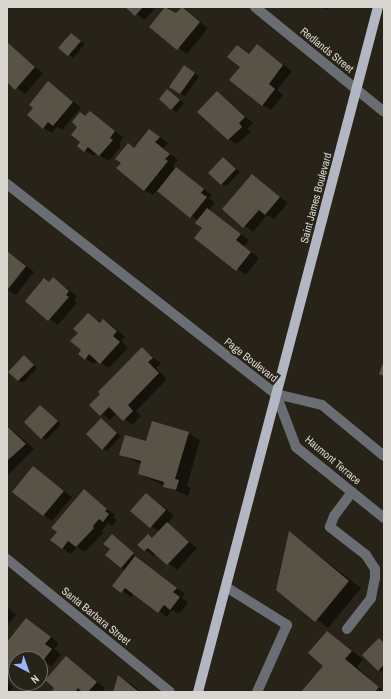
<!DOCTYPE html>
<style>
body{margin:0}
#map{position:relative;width:391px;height:699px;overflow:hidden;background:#282318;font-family:"Archivo Narrow",sans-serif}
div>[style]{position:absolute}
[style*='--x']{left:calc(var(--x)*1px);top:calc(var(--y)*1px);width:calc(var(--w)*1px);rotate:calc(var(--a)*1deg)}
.shadow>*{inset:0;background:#0007}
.building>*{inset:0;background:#585346}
.minor>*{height:10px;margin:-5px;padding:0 5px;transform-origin:5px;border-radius:5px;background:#6a6d73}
.major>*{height:10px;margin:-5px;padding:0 5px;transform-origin:5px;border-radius:5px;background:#b2b7c3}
span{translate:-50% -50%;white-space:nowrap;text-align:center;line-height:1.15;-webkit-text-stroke:4px #282318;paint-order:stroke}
.street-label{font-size:11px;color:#d9d6cf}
.frame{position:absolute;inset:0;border:8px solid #d9d6cf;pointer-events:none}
.north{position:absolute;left:8px;top:651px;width:40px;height:40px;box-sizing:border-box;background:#282318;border:1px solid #6f6b61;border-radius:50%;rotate:139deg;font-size:11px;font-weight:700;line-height:16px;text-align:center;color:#d9d6cf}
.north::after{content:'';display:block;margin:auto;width:14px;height:18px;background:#99b5fd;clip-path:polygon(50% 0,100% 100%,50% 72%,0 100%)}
</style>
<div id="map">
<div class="shadow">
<div style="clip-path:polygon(126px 7px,156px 7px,145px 20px)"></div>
<div style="clip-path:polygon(166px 7px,177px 13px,181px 8px,208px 28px,187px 54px,150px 26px)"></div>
<div style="clip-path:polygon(322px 7px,330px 7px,327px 10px)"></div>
<div style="clip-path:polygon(72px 34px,85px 44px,73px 58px,60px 48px)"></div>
<div style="clip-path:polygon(7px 43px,43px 73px,25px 94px,7px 81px)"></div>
<div style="clip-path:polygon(257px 45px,292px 71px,277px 90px,283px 95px,271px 110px,262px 105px,241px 67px,237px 46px,250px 54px)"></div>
<div style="clip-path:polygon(189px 69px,199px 76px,185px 96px,180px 93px)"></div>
<div style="clip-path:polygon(48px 83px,81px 107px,62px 130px,57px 127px,52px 133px,43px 128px,34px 108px)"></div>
<div style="clip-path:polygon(172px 93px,184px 103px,176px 112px,160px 99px)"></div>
<div style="clip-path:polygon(217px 93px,253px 123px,247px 129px,251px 132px,237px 144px,228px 139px)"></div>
<div style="clip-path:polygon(90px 112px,123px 137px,119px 144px,121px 146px,109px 161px,96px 153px,94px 156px,78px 146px)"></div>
<div style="clip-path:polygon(150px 130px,168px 143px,164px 148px,178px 160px,173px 165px,175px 168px,212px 195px,209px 198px,215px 203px,209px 210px,249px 240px,244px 246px,259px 258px,246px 275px,196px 238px,203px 228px,198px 221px,157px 190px,153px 195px,144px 190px,122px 163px,129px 145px,135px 148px)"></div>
<div style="clip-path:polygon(224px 158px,240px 172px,226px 186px,221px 184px)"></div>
<div style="clip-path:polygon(253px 176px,288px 203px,274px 219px,267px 215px,253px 232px,224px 209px)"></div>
<div style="clip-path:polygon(7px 251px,26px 265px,7px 288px)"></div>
<div style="clip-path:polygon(27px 266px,34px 272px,16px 295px,8px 290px)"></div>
<div style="clip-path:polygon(53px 278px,77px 296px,74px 300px,77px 303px,58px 325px,27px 301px)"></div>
<div style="clip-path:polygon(88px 314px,101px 323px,104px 320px,112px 325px,125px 337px,121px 341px,128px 348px,109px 368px,97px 360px,94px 364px,85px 359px,79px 333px)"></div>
<div style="clip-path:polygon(142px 349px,161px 363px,156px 368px,167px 379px,136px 411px,141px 416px,132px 425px,117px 413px,110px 420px,90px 405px)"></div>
<div style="clip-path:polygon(24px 356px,37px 368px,23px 383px,18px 381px)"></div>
<div style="clip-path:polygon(40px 406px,61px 424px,46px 440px,42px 438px)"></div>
<div style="clip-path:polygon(101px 419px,121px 436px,107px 451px,103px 449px)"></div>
<div style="clip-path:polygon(7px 425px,34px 449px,7px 476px)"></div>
<div style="clip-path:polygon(188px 433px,200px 440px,187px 486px,191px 488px,188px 496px,139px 474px,141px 464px,120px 454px,147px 442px)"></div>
<div style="clip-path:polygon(33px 467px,72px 497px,52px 521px,14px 491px)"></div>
<div style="clip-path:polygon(84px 491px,115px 515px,113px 517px,117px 520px,112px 526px,108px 523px,101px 532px,103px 533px,85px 552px,77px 547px,71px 554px,62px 548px,58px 532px)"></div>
<div style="clip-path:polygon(146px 494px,174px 515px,167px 524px,197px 548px,177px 570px,156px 554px,154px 556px,139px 545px,148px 535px,153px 538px,159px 532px,132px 511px)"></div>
<div style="clip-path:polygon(290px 533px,361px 588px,328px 628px,277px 589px)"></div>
<div style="clip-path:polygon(112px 536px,143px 563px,185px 594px,182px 598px,188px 603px,179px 614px,172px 610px,167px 617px,134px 593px,131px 597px,114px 585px,125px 570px,121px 568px,111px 549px)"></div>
<div style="clip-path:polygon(7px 607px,16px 615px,7px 625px)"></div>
<div style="clip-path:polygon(27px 619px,59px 643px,54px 649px,61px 655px,51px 666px,43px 661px,40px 664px,40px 659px,16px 659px,16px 679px,7px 671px,7px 644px)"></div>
<div style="clip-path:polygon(327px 632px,363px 659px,357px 667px,384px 692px,302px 692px,324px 666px)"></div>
<div style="clip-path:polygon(379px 639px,384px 642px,383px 672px,379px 670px)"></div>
<div style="clip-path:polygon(67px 657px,105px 688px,102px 692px,52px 692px)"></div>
<div style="clip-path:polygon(118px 677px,130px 683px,141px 692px,114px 692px)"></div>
<div style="clip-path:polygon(7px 682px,13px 687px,8px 692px,7px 692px)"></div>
<div style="clip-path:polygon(22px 683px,31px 683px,28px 686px)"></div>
</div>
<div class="building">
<div style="clip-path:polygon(125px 7px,143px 7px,135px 16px)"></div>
<div style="clip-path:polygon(165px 7px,176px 13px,182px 7px,200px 22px,177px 50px,149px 27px)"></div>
<div style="clip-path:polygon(71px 33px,81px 41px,68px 56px,58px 48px)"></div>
<div style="clip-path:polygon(7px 42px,35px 67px,15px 90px,7px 82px)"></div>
<div style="clip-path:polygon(257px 44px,283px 65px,269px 84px,275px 89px,262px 106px,229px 80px,240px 67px,227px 57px,237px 45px,249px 54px)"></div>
<div style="clip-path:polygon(184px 65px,195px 73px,180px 94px,169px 87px)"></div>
<div style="clip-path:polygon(48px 81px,73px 102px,53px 126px,48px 122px,43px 129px,27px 115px,33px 108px,29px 105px)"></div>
<div style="clip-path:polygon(167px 89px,180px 100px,171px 110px,159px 99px)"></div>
<div style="clip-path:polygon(217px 91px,245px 117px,239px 123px,242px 127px,228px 140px,197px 112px)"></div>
<div style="clip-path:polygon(90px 111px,115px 131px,110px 138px,113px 140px,99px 156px,88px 147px,84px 152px,77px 146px,80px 142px,71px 135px,77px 127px,72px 122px,80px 112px,85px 116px)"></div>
<div style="clip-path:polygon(149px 129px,160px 137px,155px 142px,170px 154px,165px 159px,168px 161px,144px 191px,116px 168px,121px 163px,115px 159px,128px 143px,134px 148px)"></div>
<div style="clip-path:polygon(223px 157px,236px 169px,221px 185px,208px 173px)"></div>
<div style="clip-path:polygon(176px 167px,204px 189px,201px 193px,207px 197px,190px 218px,157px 191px)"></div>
<div style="clip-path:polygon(252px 174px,280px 197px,265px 215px,259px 210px,243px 228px,222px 209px)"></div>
<div style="clip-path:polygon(207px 208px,241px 234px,236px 240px,251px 252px,236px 271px,194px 238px,202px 228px,195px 223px)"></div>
<div style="clip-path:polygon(7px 251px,26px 266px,7px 290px)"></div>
<div style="clip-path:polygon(53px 277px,69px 291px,66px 295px,69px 297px,48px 321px,25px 301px,44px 278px,49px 282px)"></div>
<div style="clip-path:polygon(88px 313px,100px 323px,103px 319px,117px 331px,113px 336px,120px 342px,100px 364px,89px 354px,85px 360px,78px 354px,81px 350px,70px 341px,78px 333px,73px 329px)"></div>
<div style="clip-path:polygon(142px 347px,153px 358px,148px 362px,159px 373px,128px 405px,133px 411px,123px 421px,109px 407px,100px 416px,89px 405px,100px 394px,98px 392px)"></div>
<div style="clip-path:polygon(24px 355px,34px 365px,18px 381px,8px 372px)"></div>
<div style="clip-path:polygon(384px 360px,384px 376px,379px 374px)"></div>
<div style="clip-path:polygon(40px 405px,58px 421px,41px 439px,24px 422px)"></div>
<div style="clip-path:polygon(101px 418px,117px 433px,102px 450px,86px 434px)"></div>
<div style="clip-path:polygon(152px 421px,189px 432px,175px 479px,179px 480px,176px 490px,163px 487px,164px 482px,138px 474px,141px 461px,119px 455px,125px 435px,146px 441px)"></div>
<div style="clip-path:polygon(7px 426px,26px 444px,7px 461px)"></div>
<div style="clip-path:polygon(33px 466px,64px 491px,43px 516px,12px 492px)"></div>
<div style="clip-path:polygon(84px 489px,107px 509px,105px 511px,109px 514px,103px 522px,99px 519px,93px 526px,94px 528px,76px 547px,68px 541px,62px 549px,50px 540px,57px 532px,51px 528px)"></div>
<div style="clip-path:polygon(146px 493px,166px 510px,150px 528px,130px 511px)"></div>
<div style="clip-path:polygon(167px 522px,189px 542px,167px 565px,148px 548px,144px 551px,137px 545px,148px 534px,152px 538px)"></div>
<div style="clip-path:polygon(289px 531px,349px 581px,315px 622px,276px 590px)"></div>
<div style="clip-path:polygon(112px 534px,134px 553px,121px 568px,105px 555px,110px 549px,103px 544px)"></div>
<div style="clip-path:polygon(135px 556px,177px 588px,173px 592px,180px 597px,170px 610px,164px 605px,158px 613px,125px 588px,121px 593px,112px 586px)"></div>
<div style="clip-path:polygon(26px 618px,51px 637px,45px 644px,52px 649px,42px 662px,34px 656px,31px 659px,16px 659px,16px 680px,7px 673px,7px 642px)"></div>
<div style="clip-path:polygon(327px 631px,352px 651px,345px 659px,379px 687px,375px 692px,301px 692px,323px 666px,308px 653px)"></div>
<div style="clip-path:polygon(379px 638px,384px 643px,384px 665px,378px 671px,362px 655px)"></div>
<div style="clip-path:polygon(66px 656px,97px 682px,88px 692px,82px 692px,78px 688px,75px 692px,51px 692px,54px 688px,45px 680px)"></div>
<div style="clip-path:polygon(118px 675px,139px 692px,113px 692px)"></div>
</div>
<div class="minor">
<div style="--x:255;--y:7;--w:166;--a:39.1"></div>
<div style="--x:7;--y:184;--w:341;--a:38"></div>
<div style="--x:276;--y:394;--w:47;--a:13.4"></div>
<div style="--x:322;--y:405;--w:80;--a:39.4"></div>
<div style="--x:276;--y:394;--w:57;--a:69.3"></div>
<div style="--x:296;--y:447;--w:113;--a:38.9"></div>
<div style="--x:7;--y:559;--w:210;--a:39.2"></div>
<div style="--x:226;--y:587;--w:72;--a:31.9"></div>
<div style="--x:287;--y:625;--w:73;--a:114.1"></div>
<div style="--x:347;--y:629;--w:39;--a:-52"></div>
<div style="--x:371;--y:598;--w:20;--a:-79"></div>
<div style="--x:375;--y:578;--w:9;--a:-90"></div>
<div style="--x:375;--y:569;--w:17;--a:-123"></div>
<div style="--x:366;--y:555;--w:46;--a:-142.1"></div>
<div style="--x:330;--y:527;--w:12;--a:-70"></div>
<div style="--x:334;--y:516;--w:30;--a:-53"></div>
</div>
<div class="major">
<div style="--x:198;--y:692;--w:708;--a:-75.28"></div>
</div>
<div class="street-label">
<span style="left:327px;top:50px;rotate:39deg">Redlands Street</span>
<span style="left:316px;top:198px;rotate:-75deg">Saint James Boulevard</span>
<span style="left:251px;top:360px;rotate:38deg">Page Boulevard</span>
<span style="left:333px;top:460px;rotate:40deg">Haumont Terrace</span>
<span style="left:96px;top:616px;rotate:39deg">Santa Barbara Street</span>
</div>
<div class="frame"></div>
<div class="north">N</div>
</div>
